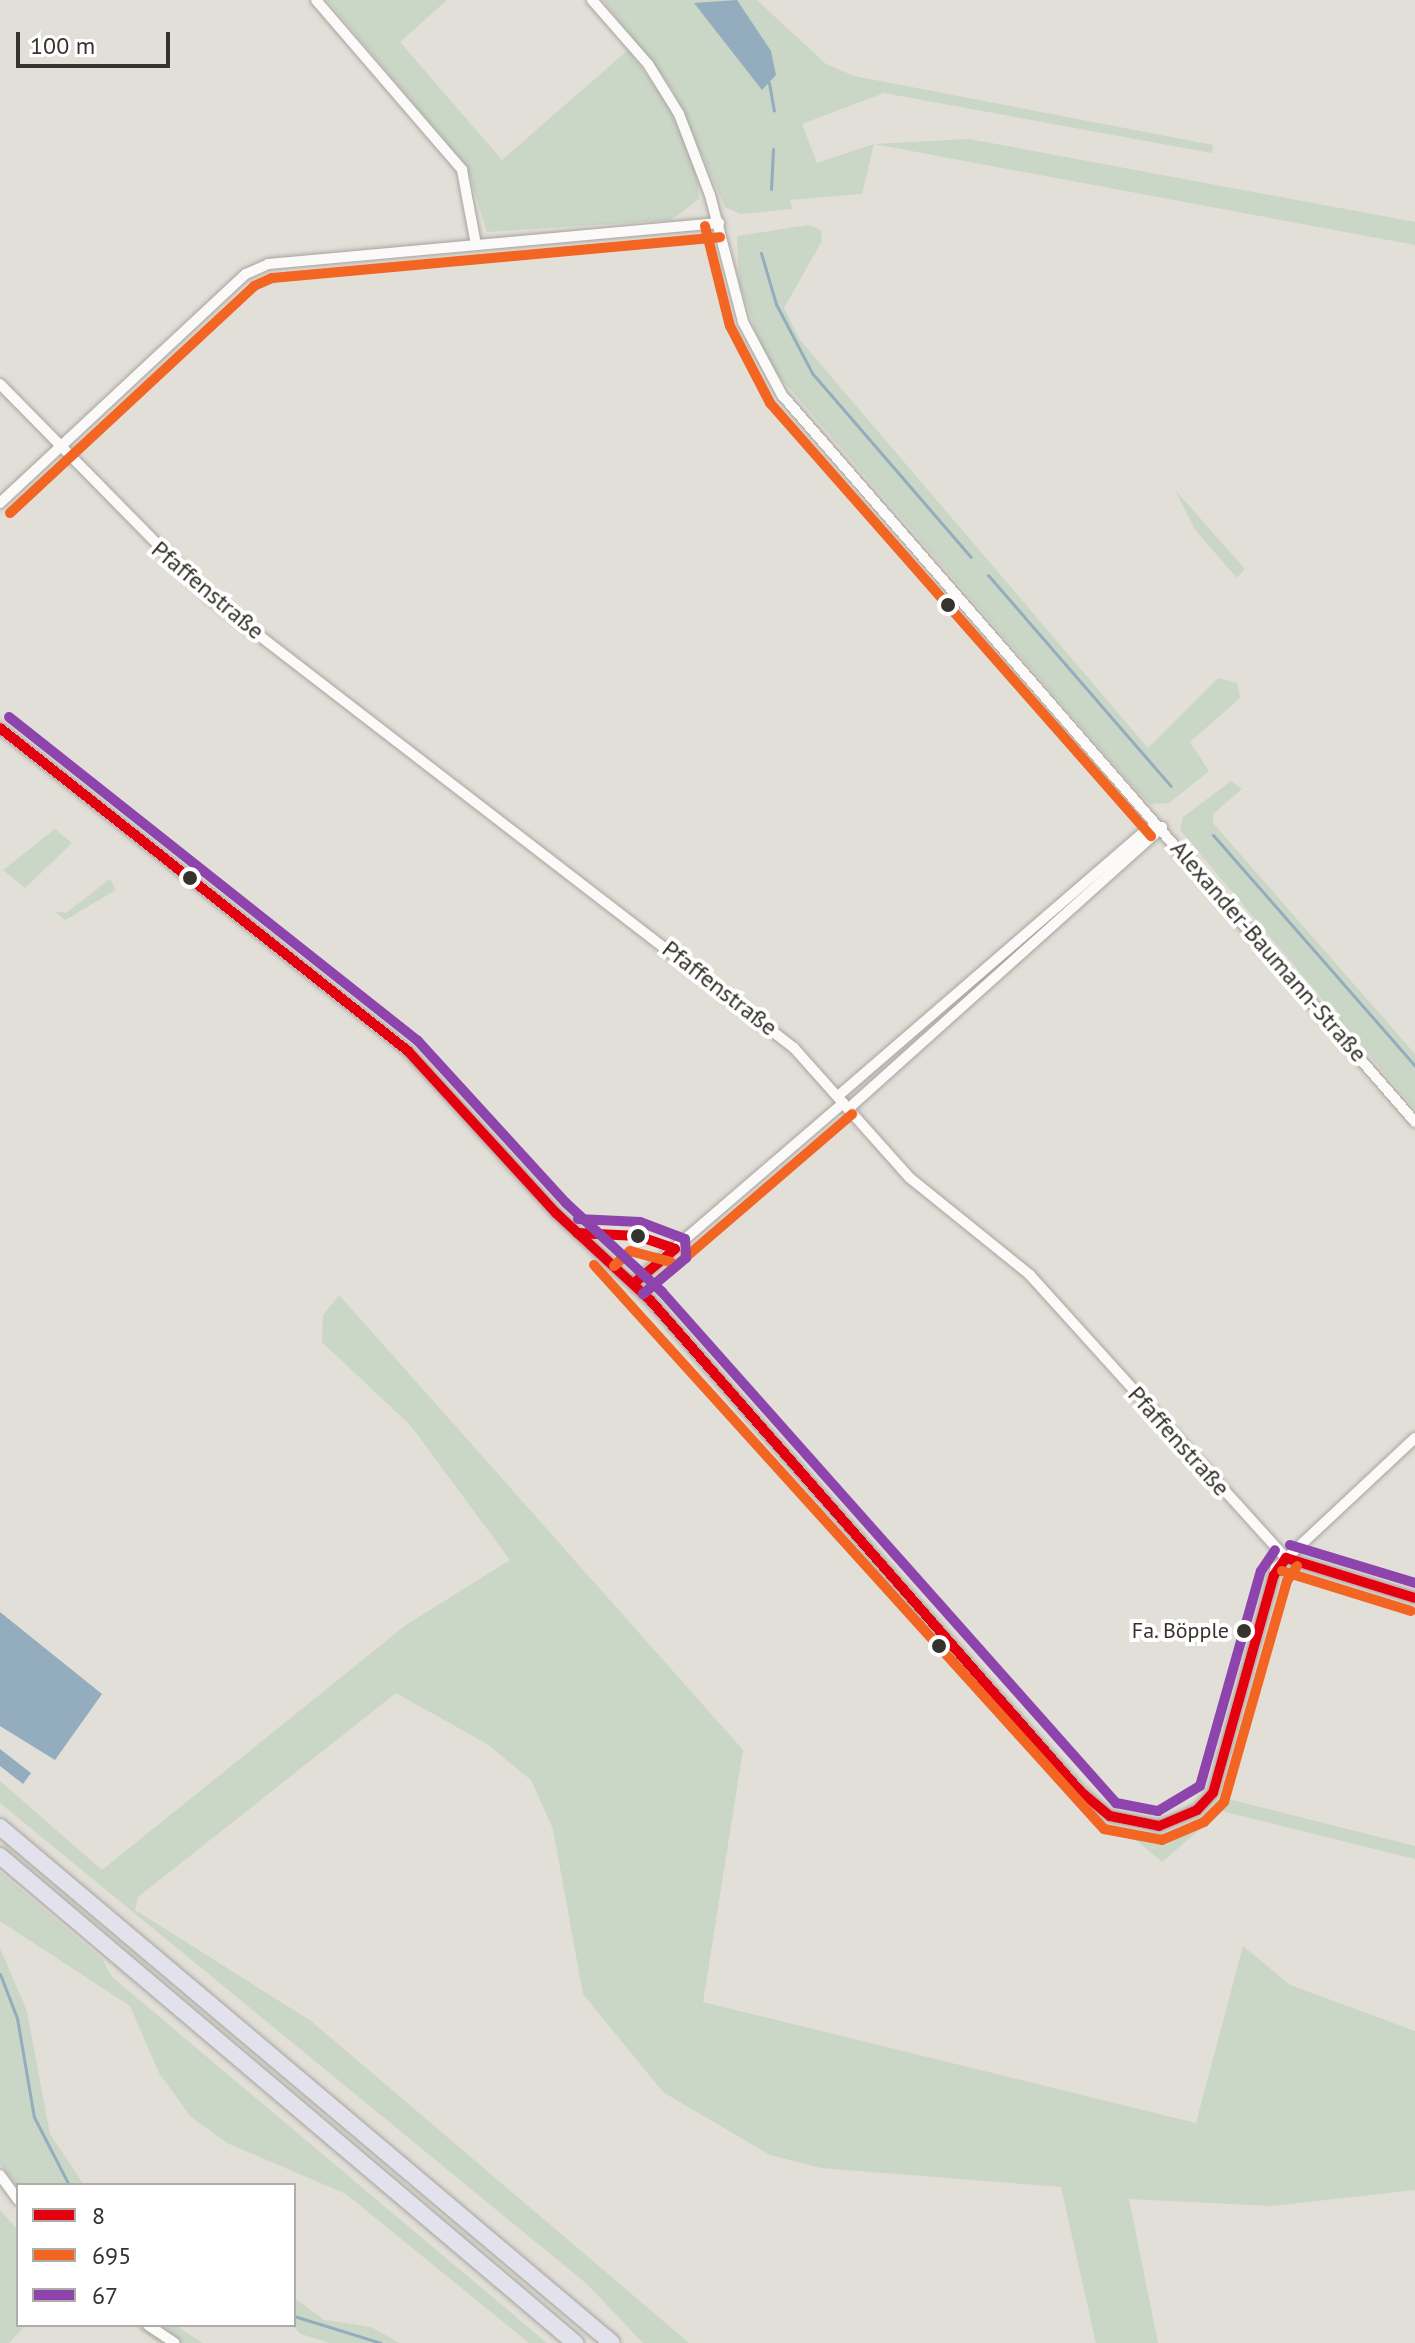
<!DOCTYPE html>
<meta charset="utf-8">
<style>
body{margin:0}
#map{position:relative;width:1415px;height:2343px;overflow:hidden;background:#e2dfd8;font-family:"PT Sans",sans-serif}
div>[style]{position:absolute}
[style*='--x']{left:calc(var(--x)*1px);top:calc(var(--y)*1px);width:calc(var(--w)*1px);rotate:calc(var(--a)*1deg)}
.green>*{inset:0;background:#cad6c6}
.water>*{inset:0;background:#94adbe}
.stream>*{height:3px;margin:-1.5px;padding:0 1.5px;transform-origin:1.5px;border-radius:1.5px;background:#94adbe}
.roads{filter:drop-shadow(0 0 2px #a7a49f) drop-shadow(0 0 2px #a7a49f)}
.minor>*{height:10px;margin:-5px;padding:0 5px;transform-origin:5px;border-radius:5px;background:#fbfaf9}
.highway>*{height:16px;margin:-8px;padding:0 8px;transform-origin:8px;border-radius:8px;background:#e1e2eb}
.bus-1>*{height:10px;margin:-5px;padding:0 5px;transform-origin:5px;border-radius:5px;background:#e3000f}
.bus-2>*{height:10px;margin:-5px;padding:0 5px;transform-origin:5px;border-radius:5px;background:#f26522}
.bus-3>*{height:10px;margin:-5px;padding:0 5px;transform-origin:5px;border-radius:5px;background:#8e44ad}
.dots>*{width:22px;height:22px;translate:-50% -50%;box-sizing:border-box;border:4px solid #fff;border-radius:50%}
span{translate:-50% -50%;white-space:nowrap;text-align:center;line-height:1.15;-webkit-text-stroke:8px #fff;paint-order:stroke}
.bus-label{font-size:22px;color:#36332e}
.right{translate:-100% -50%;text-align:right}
.street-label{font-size:24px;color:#36332e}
.legend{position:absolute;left:16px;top:2183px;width:280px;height:144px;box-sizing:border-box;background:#fff;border:2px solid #afadab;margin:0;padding:10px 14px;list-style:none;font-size:24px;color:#36332e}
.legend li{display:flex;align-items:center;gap:16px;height:40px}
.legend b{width:40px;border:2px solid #afadab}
.scale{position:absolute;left:16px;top:32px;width:154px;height:36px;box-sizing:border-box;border:4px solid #36332e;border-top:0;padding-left:10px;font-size:24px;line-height:28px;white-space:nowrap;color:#36332e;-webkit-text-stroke:6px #fff;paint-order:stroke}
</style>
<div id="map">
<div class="green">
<div style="clip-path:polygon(327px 0,447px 0,400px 42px,502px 160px,628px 50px,668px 104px,697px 175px,699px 199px,671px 220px,487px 232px,467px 167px)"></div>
<div style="clip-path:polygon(603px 0,757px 0,826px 64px,854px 76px,1213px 145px,1212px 153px,884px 93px,802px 124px,817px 163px,874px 144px,969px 139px,1415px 222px,1415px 245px,874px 144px,862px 194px,790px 200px,792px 209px,740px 214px,725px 207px,674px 91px)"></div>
<div style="clip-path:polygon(809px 225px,821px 230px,822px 241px,784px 308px,800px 340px,1148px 748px,1218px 678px,1237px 683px,1240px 698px,1190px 742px,1209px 771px,1169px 803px,1150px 804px,1134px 788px,767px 362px,739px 283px,737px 236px)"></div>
<div style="clip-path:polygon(1175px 490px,1245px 569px,1237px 578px,1196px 531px)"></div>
<div style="clip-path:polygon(1231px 781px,1242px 789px,1213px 814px,1213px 823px,1415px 1054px,1415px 1109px,1180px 830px,1183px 817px)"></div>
<div style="clip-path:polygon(55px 829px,72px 843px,25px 888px,3px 870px)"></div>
<div style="clip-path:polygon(110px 879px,116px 890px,65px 920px,54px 911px,66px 913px)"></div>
<div style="clip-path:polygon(339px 1295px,743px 1750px,703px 2002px,1196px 2123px,1243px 1946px,1290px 1985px,1415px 2031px,1415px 2190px,1272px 2206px,1129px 2199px,1158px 2343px,1096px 2343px,1061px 2187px,821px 2168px,770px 2155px,663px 2092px,583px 1994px,553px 1829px,531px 1780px,487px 1744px,396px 1693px,138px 1897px,135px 1910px,311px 2021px,689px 2343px,643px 2343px,587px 2284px,0 1803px,0 1781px,102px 1870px,406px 1625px,510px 1560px,411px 1426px,322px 1342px,323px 1315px)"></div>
<div style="clip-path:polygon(1228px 1799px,1415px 1846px,1415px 1859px,1221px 1811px,1162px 1862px,1131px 1836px,1185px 1831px)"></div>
<div style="clip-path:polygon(0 1872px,102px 1959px,112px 1977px,547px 2343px,529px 2343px,346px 2194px,227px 2143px,190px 2116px,159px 2073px,130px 2006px,0 1921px)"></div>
<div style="clip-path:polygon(0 1948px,27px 2011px,50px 2134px,84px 2185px,18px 2189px,0 2164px)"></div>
<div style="clip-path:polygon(0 2210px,18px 2230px,18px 2325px,26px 2325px,9px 2343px,0 2343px)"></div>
<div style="clip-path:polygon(294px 2298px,324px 2320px,371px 2327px,400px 2343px,330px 2343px,301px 2334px,291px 2325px)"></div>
<div style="clip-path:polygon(133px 2325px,175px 2325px,202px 2343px,159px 2343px)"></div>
</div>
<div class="water">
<div style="clip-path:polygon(737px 0,771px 51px,776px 75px,762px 90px,694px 3px)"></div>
<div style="clip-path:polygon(0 1612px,102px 1694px,55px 1760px,0 1726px)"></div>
<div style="clip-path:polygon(0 1749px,31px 1773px,23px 1784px,0 1766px)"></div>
</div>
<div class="stream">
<div style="--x:769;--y:83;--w:28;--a:80"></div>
<div style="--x:771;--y:189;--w:40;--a:-87.1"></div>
<div style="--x:761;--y:253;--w:53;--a:73.6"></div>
<div style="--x:776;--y:304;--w:78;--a:62.4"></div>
<div style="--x:812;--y:373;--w:243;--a:49.2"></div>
<div style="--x:988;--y:575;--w:279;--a:49.1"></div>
<div style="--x:1213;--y:835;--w:307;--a:48.8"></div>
<div style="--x:0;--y:1974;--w:47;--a:68.9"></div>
<div style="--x:17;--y:2018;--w:100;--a:80.3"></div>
<div style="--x:34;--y:2117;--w:76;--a:62.8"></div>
<div style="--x:294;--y:2316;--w:91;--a:17.2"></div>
</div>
<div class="roads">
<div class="minor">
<div style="--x:316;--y:0;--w:224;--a:49.3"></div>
<div style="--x:462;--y:170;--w:76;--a:79.4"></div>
<div style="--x:592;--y:0;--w:85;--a:48.8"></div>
<div style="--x:648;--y:64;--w:59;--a:58.2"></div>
<div style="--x:679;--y:114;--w:87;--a:69.1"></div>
<div style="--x:710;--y:195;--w:131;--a:75.4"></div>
<div style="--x:743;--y:322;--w:83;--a:61.9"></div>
<div style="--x:782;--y:395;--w:964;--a:48.95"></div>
<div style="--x:0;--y:384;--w:297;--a:45.5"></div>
<div style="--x:208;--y:596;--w:740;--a:37.64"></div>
<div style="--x:794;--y:1048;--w:174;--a:48.3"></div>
<div style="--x:910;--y:1178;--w:154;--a:38.9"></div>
<div style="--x:1030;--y:1275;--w:382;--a:47.9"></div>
<div style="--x:1286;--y:1558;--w:135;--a:17.2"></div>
<div style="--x:0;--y:503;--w:336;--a:-43"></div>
<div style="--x:246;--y:274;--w:24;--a:-24"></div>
<div style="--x:268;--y:264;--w:453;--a:-5.2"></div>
<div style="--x:0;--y:728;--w:520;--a:38.37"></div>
<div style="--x:408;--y:1051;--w:219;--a:47.6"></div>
<div style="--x:556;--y:1213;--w:129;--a:42.8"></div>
<div style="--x:651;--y:1301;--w:651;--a:48.8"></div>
<div style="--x:1080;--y:1791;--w:39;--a:40"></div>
<div style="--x:1110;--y:1816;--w:50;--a:11.5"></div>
<div style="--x:1159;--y:1826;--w:41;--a:-22.8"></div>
<div style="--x:1197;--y:1810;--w:23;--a:-47"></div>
<div style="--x:1213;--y:1793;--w:234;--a:-74.4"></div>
<div style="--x:1276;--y:1568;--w:190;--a:-43.1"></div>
<div style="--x:838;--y:1096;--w:407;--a:-40.8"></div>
<div style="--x:1146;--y:830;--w:16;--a:-11"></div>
<div style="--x:848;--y:1109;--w:422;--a:-41.9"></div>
<div style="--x:634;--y:1283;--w:276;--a:-40.7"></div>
<div style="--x:0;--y:2175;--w:31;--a:54"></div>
<div style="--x:148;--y:2325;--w:32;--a:34"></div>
</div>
<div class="highway">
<div style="--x:0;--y:1827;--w:800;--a:40.14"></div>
<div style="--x:0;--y:1856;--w:754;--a:40.26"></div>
</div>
</div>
<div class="bus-1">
<div style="--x:0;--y:728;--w:520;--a:38.37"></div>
<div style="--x:408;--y:1051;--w:219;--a:47.6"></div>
<div style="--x:556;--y:1213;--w:129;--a:42.8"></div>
<div style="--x:651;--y:1301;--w:651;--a:48.8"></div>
<div style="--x:1080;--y:1791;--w:39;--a:40"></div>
<div style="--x:1110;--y:1816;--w:50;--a:11.5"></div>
<div style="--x:1159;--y:1826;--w:41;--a:-22.8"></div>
<div style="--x:1197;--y:1810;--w:23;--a:-47"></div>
<div style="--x:1213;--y:1793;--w:226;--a:-74.4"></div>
<div style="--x:1274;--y:1575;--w:21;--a:-55"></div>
<div style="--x:577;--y:1233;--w:61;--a:2.8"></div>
<div style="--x:638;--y:1236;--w:39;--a:19"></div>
<div style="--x:675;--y:1249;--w:53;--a:140.3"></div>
<div style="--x:1286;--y:1558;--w:135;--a:17.2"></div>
</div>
<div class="bus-2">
<div style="--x:705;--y:226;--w:103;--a:76"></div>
<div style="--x:730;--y:326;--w:87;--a:62.5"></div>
<div style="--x:770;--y:403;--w:577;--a:48.66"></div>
<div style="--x:10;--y:513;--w:333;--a:-42.9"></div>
<div style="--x:254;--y:286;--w:20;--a:-24"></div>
<div style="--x:272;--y:278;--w:450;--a:-5.2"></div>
<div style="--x:594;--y:1265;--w:760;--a:47.88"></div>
<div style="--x:1104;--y:1829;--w:59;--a:10.7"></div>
<div style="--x:1162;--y:1840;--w:46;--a:-23.2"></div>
<div style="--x:1204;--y:1822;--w:28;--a:-45"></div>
<div style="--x:1224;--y:1802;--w:230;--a:-74.1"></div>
<div style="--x:1287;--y:1581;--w:18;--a:-56"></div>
<div style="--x:614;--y:1266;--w:22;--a:-43"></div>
<div style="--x:630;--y:1251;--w:42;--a:15"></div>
<div style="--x:643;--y:1294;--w:276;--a:-40.7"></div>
<div style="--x:1282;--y:1571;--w:135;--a:17.2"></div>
</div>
<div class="bus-3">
<div style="--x:9;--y:717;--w:522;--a:38.39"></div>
<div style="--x:418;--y:1041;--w:219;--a:47.6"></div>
<div style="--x:566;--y:1203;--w:131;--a:42.8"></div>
<div style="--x:662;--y:1292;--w:684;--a:48.38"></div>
<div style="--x:1116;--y:1803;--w:43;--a:10.8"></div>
<div style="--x:1158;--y:1811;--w:49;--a:-30.8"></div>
<div style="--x:1200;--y:1786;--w:223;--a:-74.2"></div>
<div style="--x:1261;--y:1571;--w:25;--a:-56"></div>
<div style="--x:578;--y:1219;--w:62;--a:2.8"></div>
<div style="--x:640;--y:1222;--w:48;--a:20.7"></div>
<div style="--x:685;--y:1239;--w:19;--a:87"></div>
<div style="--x:686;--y:1258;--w:56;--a:140.1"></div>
<div style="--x:1290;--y:1545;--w:131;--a:16.9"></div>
</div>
<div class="dots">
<div style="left:948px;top:605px;background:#36332e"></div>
<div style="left:190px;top:878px;background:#36332e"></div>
<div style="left:638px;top:1236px;background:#36332e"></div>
<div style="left:1244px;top:1631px;background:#36332e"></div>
<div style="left:939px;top:1646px;background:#36332e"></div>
</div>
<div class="bus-label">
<span class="right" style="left:1229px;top:1631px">Fa. Böpple</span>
</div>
<div class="street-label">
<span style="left:208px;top:590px;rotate:40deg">Pfaffenstraße</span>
<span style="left:1269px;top:951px;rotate:49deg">Alexander-Baumann-Straße</span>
<span style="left:720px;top:988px;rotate:38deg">Pfaffenstraße</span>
<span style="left:1179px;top:1441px;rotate:48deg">Pfaffenstraße</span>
</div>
<ul class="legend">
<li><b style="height:10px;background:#e3000f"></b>8</li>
<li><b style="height:10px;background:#f26522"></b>695</li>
<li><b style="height:10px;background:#8e44ad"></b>67</li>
</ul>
<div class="scale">100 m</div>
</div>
